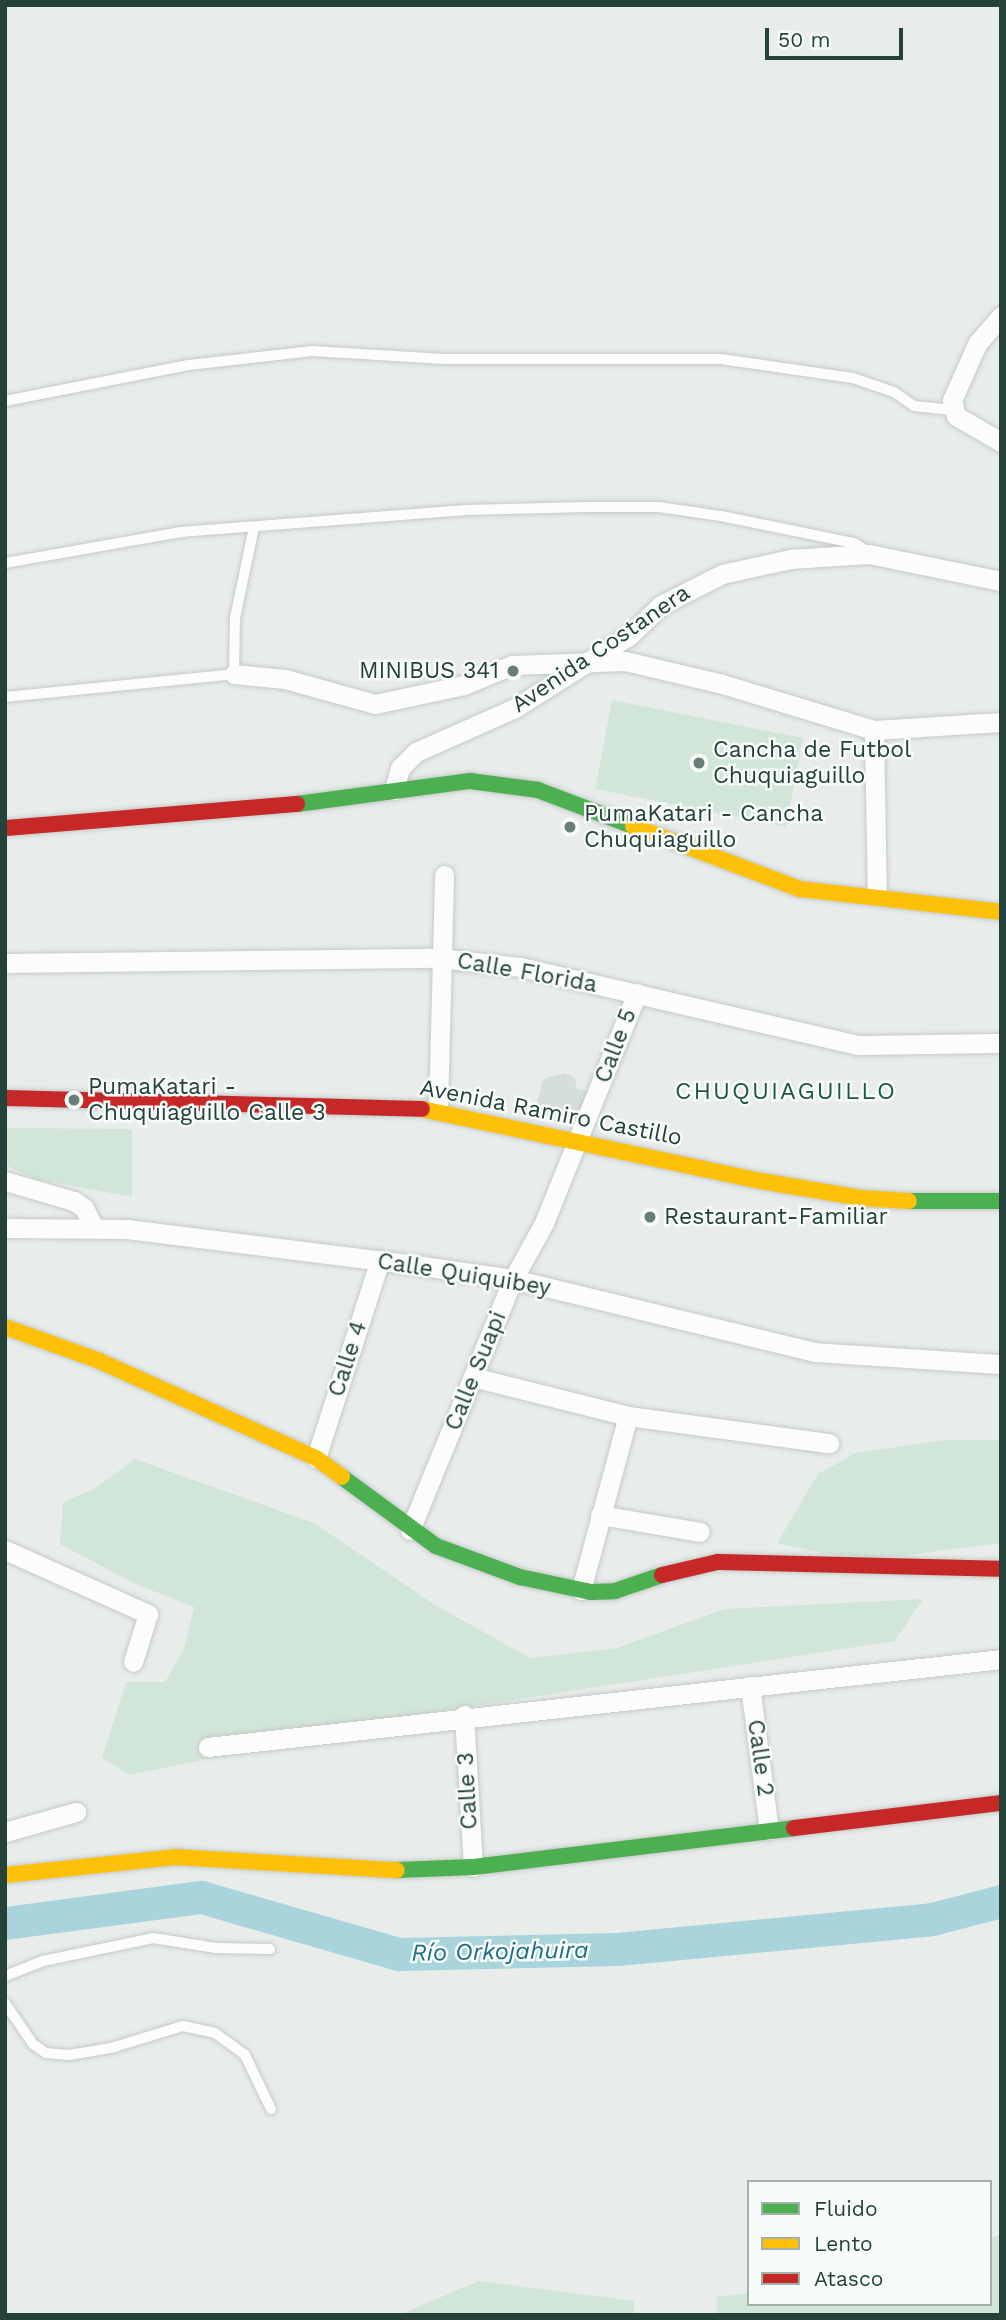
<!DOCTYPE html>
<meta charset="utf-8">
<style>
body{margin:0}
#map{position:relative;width:1006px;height:2320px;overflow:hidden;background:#e8edeb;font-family:"Work Sans",sans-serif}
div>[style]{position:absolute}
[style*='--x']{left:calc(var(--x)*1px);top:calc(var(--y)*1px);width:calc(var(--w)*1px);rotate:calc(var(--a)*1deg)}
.built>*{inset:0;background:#d6dedb}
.green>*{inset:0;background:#d1e6d8}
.river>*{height:33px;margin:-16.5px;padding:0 16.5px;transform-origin:16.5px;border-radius:16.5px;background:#a9d4db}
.roads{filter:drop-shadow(0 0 2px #c5cac8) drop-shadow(0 0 2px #c5cac8)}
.lane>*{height:10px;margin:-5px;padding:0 5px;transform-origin:5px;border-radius:5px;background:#fcfcfc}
.street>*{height:19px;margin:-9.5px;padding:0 9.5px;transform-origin:9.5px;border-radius:9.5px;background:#fcfcfc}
.fast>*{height:16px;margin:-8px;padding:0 8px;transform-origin:8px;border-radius:8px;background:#4caf50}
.slow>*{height:16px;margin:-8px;padding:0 8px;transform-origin:8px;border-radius:8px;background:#ffc107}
.jam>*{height:16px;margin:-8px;padding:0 8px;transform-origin:8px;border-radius:8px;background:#c62828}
.dots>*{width:19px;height:19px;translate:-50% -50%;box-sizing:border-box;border:4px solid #f7fbf9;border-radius:50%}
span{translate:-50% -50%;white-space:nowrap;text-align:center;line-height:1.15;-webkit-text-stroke:5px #f7fbf9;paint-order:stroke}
.street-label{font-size:23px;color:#24423a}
.poi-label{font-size:23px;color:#24423a}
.right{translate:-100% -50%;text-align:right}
.left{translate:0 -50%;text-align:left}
.neighbourhood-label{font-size:24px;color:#1f5548;letter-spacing:2px}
.water-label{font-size:24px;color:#1c6f80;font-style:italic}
.frame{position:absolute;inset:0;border:7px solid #24423a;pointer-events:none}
.legend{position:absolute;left:747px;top:2180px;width:245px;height:126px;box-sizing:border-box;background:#f7fbf9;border:2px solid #a3b1ad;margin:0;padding:9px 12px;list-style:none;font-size:21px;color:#24423a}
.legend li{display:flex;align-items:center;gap:14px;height:35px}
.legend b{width:35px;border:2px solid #a3b1ad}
.scale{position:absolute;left:765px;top:28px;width:138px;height:32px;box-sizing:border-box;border:4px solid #24423a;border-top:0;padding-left:9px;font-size:21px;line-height:24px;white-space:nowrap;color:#24423a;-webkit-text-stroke:5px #f7fbf9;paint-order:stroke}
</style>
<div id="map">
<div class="built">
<div style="clip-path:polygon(564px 1073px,575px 1078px,577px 1089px,589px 1091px,588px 1104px,576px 1114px,575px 1125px,535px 1112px,543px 1079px)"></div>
</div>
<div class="green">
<div style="clip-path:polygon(612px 700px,803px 738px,786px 827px,595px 789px)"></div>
<div style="clip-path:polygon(5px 1128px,132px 1129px,132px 1197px,35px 1179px,13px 1169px,5px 1164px)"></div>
<div style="clip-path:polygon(946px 1440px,1001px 1440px,1001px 1543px,860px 1561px,777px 1543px,818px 1474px,855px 1453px)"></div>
<div style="clip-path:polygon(135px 1459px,314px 1523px,435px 1605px,530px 1658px,617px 1648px,724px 1609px,923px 1599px,895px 1641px,436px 1712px,129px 1775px,102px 1758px,126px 1682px,165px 1682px,184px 1649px,194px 1607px,133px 1583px,60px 1544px,63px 1503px,97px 1487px)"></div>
<div style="clip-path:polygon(1001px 2235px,1001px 2315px,717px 2315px,717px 2297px,749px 2293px,749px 2304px,990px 2304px,990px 2238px)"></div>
<div style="clip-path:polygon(479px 2281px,634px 2301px,634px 2315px,399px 2315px)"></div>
</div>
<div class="river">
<div style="--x:5;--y:1923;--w:198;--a:-7.6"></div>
<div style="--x:201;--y:1897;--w:206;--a:16.1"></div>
<div style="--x:399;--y:1954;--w:218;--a:-1.3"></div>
<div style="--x:617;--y:1949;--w:316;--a:-5.4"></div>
<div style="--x:932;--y:1919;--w:71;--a:-14.6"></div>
</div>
<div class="roads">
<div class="lane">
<div style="--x:5;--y:401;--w:187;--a:-11.1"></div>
<div style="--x:189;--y:365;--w:124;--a:-6.5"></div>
<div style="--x:312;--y:351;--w:132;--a:3.5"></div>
<div style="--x:444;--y:359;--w:277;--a:0"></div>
<div style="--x:721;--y:359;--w:133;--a:8.2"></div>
<div style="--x:853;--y:378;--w:43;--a:18.9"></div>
<div style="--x:894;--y:392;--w:24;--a:35"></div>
<div style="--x:914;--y:406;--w:39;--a:6"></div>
<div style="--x:5;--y:563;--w:178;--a:-10"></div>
<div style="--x:180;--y:532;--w:287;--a:-4.4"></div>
<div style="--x:466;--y:510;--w:121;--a:-1.4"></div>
<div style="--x:587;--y:507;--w:72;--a:0"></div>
<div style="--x:659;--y:507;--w:63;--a:8.3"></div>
<div style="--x:721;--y:516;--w:136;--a:11.5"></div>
<div style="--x:854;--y:543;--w:15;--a:32"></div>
<div style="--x:5;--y:697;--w:230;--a:-5.7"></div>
<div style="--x:234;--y:674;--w:56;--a:-89"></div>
<div style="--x:235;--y:618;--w:93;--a:-78.2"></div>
<div style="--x:5;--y:1976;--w:41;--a:-21.5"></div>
<div style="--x:43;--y:1961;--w:112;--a:-11.8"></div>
<div style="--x:153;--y:1938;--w:64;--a:9"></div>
<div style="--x:216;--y:1948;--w:54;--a:1.1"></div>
<div style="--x:5;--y:2003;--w:50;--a:55.7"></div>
<div style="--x:33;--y:2044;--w:16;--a:35"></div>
<div style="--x:46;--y:2053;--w:23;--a:5"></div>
<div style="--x:69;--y:2055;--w:43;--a:-9.5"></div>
<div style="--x:111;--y:2048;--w:75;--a:-17"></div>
<div style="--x:183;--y:2026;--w:33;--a:12"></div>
<div style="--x:215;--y:2033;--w:37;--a:36"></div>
<div style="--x:245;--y:2055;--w:60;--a:64.3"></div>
</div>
<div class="street">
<div style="--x:1001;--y:316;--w:35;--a:131"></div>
<div style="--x:978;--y:342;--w:64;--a:114.1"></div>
<div style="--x:952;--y:400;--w:16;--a:76"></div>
<div style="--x:956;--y:416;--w:52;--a:30"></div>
<div style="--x:234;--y:674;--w:51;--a:5.6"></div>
<div style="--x:285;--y:679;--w:93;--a:15.5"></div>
<div style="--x:375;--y:704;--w:91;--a:-12.1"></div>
<div style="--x:464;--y:685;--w:52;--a:-22.6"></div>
<div style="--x:512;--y:665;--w:113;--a:-2"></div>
<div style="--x:625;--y:661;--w:97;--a:13.2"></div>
<div style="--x:719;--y:683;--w:162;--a:16.9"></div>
<div style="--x:874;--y:730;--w:127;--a:-3.6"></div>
<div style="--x:874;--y:730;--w:166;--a:89"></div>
<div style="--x:394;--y:790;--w:23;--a:-75"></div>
<div style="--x:400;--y:768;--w:23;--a:-45"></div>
<div style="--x:416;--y:752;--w:108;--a:-24"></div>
<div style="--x:515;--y:708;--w:136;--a:-32.4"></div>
<div style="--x:630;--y:635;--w:43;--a:-44.1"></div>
<div style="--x:661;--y:605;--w:68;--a:-26.9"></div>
<div style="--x:722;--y:574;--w:70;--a:-12.4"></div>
<div style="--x:790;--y:559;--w:79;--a:-3.6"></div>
<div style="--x:869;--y:554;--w:135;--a:11.6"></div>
<div style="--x:5;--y:963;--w:434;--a:-0.7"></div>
<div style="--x:439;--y:958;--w:81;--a:6.3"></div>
<div style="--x:520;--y:967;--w:346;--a:13"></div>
<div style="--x:857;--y:1045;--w:144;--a:-0.8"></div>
<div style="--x:438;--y:1109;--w:234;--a:-88.5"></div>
<div style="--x:5;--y:1181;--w:72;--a:16.2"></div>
<div style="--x:74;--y:1201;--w:12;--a:35"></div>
<div style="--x:84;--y:1208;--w:22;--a:63"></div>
<div style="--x:5;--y:1228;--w:122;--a:0.5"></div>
<div style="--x:127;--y:1229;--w:283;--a:7.1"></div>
<div style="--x:408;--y:1264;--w:106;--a:8.1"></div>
<div style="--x:513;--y:1279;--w:310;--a:13.6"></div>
<div style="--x:814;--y:1352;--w:187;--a:3.7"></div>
<div style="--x:473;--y:1377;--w:160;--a:14.1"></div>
<div style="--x:628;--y:1416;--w:203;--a:7.7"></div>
<div style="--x:316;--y:1458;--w:208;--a:-72.1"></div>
<div style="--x:600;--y:1515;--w:101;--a:9.6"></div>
<div style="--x:410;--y:1530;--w:271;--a:-67.7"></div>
<div style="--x:513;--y:1279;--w:64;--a:-61"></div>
<div style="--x:544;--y:1223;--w:248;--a:-68"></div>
<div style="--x:5;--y:1550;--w:157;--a:24.1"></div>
<div style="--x:148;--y:1614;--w:50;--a:107.4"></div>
<div style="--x:581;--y:1590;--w:180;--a:-74.9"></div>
<div style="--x:750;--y:1686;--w:145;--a:82.5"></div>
<div style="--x:464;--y:1715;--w:152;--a:86.6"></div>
<div style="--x:208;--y:1747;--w:798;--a:-6.33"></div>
<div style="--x:5;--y:1832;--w:74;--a:-15.7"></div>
</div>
<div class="fast">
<div style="--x:297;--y:804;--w:175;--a:-7.6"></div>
<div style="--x:470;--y:781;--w:69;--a:7.5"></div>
<div style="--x:538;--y:790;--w:102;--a:20.8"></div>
<div style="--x:909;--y:1201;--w:92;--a:0"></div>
<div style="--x:342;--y:1477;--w:117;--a:36.3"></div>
<div style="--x:436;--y:1546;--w:90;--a:20.3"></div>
<div style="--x:520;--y:1577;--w:73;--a:11.9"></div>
<div style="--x:591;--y:1592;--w:24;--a:-2"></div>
<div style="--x:615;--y:1591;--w:50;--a:-18.8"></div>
<div style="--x:397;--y:1870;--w:76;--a:-2.3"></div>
<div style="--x:473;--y:1867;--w:323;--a:-6.9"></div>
</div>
<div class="slow">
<div style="--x:633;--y:826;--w:178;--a:20.7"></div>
<div style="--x:800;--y:889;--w:202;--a:6.5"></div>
<div style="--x:422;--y:1109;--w:347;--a:12"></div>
<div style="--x:761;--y:1181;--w:101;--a:9.6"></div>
<div style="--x:861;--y:1198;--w:48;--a:3.6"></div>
<div style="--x:5;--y:1327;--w:98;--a:19.7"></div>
<div style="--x:97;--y:1360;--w:240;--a:24.1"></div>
<div style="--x:316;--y:1458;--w:32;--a:36"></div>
<div style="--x:5;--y:1875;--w:171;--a:-6"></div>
<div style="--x:175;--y:1857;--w:222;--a:3.4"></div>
</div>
<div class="jam">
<div style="--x:5;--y:828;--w:293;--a:-4.7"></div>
<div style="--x:5;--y:1098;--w:417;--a:1.5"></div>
<div style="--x:662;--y:1575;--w:57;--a:-13.1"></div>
<div style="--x:718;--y:1562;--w:283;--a:1.4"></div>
<div style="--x:794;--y:1828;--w:209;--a:-6.9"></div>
</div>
</div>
<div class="dots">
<div style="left:513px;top:671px;background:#697e78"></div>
<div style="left:699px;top:763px;background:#697e78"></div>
<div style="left:570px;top:827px;background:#697e78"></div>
<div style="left:74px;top:1100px;background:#697e78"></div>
<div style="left:650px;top:1217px;background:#697e78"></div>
</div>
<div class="street-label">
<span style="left:601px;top:649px;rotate:-34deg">Avenida Costanera</span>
<span style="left:527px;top:973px;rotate:10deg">Calle Florida</span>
<span style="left:616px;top:1046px;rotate:-69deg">Calle 5</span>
<span style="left:551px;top:1113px;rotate:11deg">Avenida Ramiro Castillo</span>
<span style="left:464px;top:1275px;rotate:9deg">Calle Quiquibey</span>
<span style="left:348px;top:1359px;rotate:-72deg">Calle 4</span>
<span style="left:476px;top:1371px;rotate:-68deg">Calle Suapi</span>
<span style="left:760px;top:1758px;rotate:82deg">Calle 2</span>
<span style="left:468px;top:1791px;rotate:-93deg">Calle 3</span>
</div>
<div class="poi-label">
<span class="right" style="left:499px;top:671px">MINIBUS 341</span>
<span class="left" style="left:713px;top:763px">Cancha de Futbol<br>Chuquiaguillo</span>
<span class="left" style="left:584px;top:827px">PumaKatari - Cancha<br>Chuquiaguillo</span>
<span class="left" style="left:88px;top:1100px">PumaKatari -<br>Chuquiaguillo Calle 3</span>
<span class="left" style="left:664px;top:1217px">Restaurant-Familiar</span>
</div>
<div class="neighbourhood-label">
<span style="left:786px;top:1092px">CHUQUIAGUILLO</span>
</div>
<div class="water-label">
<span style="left:500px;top:1952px;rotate:-1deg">Río Orkojahuira</span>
</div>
<div class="frame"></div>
<ul class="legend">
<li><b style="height:9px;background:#4caf50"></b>Fluido</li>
<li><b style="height:9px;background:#ffc107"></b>Lento</li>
<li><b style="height:9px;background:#c62828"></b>Atasco</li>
</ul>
<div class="scale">50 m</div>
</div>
